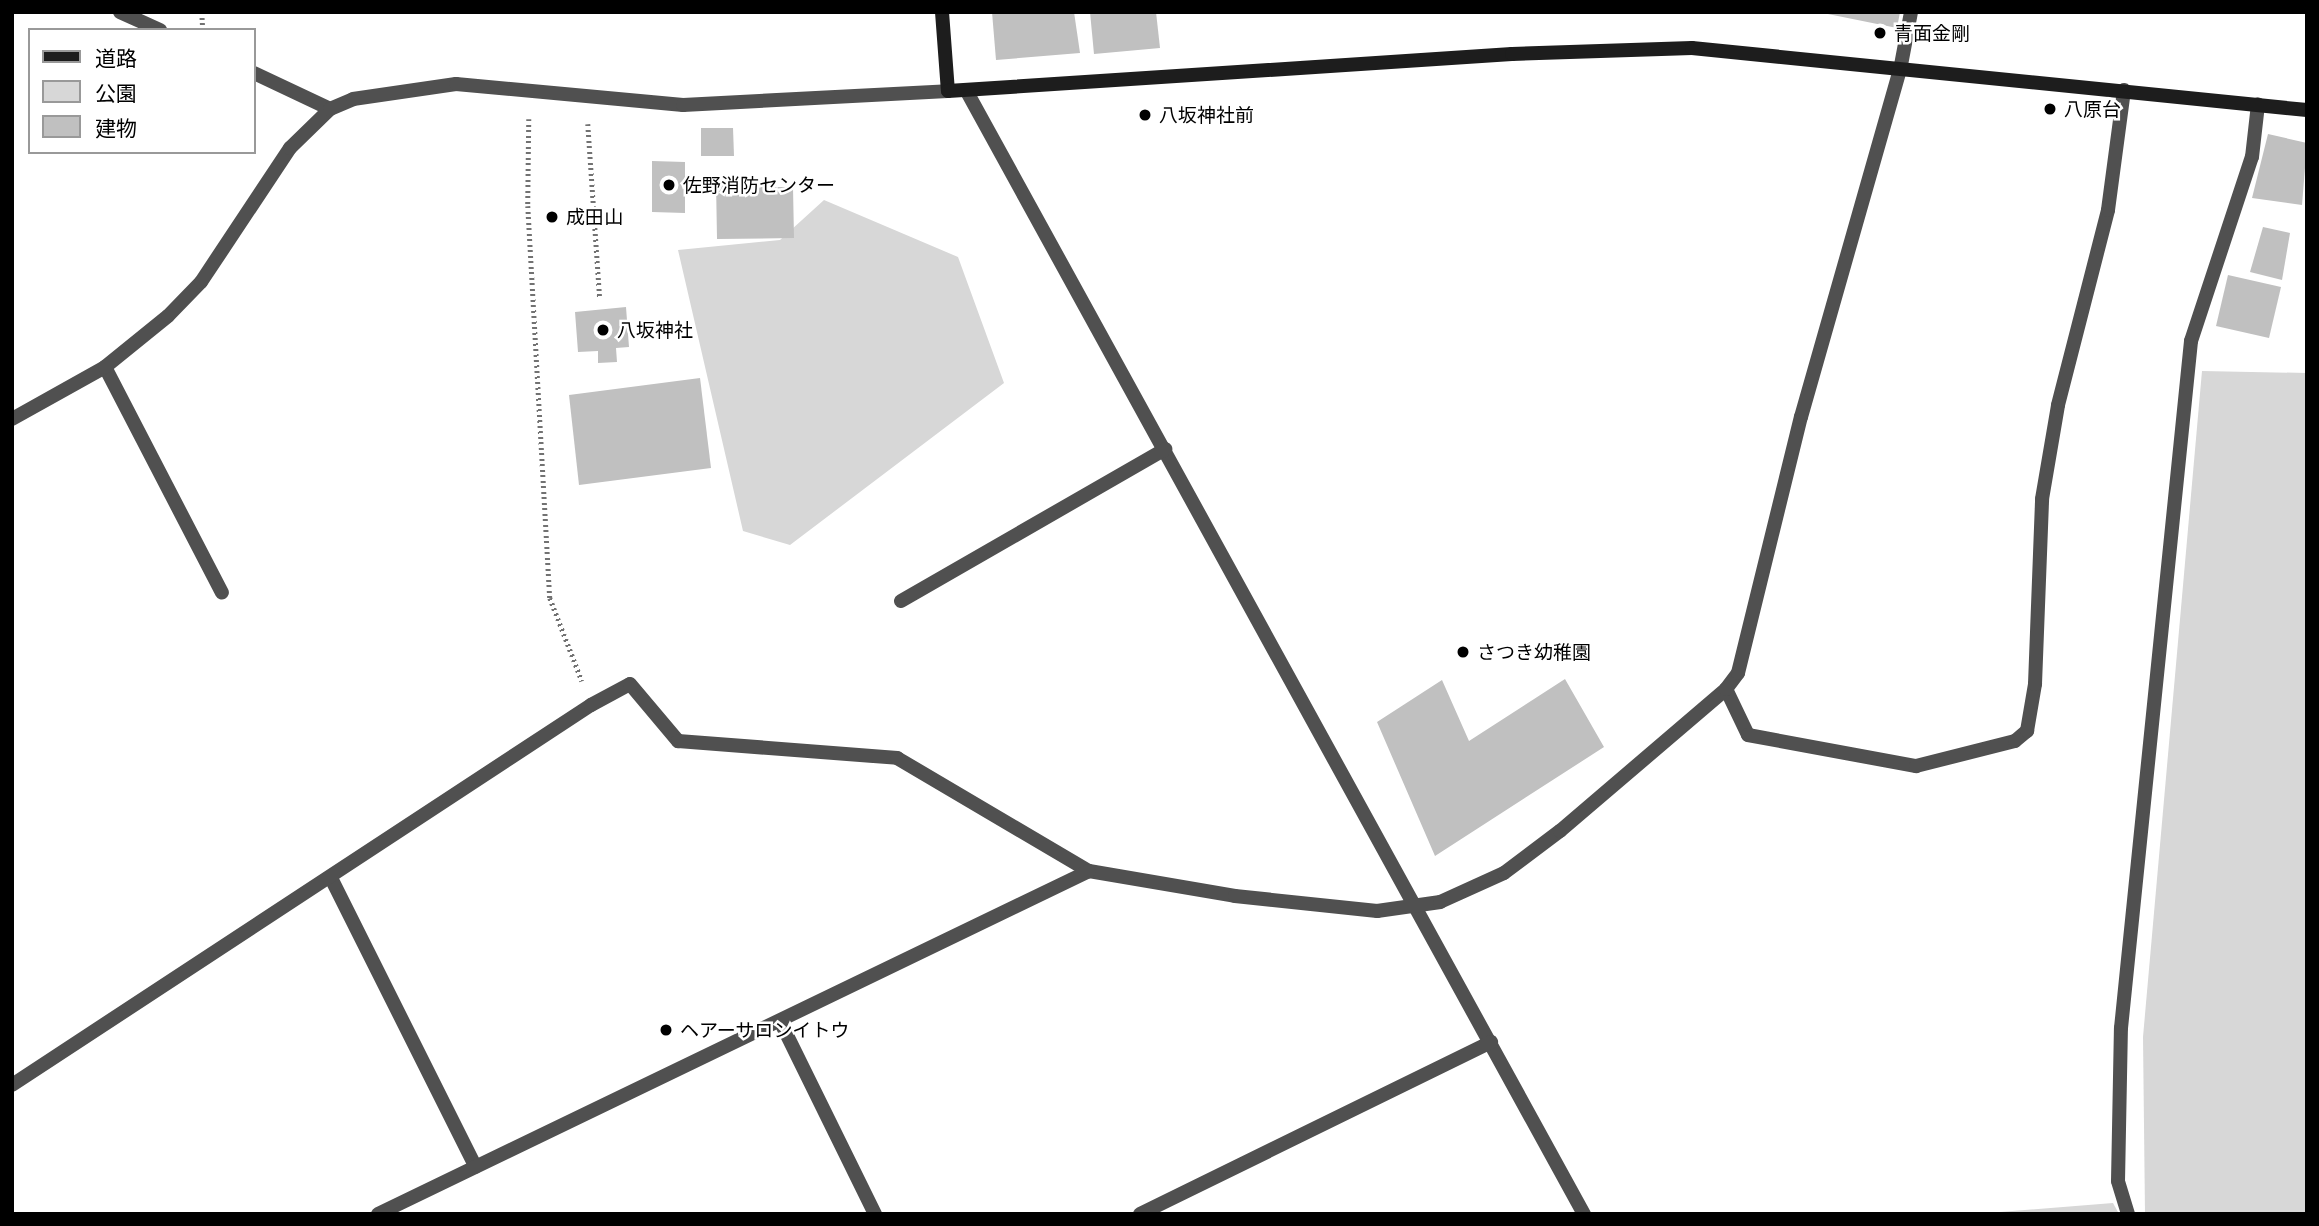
<!DOCTYPE html>
<meta charset="utf-8">
<style>
body{margin:0}
#map{position:relative;width:2319px;height:1226px;overflow:hidden;background:#fff;font-family:Lato,"Noto Sans JP",sans-serif}
div>[style]{position:absolute}
[style*='--x']{left:calc(var(--x)*1px);top:calc(var(--y)*1px);width:calc(var(--w)*1px);rotate:calc(var(--a)*1deg)}
.green>*{inset:0;background:#d7d7d7}
.building>*{inset:0;background:#c0c0c0}
.path>*{height:4.5px;margin-top:-2.25px;transform-origin:0;background:repeating-linear-gradient(90deg,#727272 0 2px,transparent 0 5.5px)}
.lane>*{height:14px;margin:-7px;padding:0 7px;transform-origin:7px;border-radius:7px;background:#505050}
.street>*{height:14px;margin:-7px;padding:0 7px;transform-origin:7px;border-radius:7px;background:#505050}
.secondary>*{height:14px;margin:-7px;padding:0 7px;transform-origin:7px;border-radius:7px;background:#1d1d1d}
.dots>*{width:19px;height:19px;translate:-50% -50%;box-sizing:border-box;border:4px solid #fff;border-radius:50%}
span{translate:-50% -50%;white-space:nowrap;text-align:center;line-height:1.15;-webkit-text-stroke:5px #fff;paint-order:stroke}
.poi-label{font-size:19px;color:#000}
.left{translate:0 -50%;text-align:left}
.frame{position:absolute;inset:0;border:14px solid #000;pointer-events:none}
.legend{position:absolute;left:28px;top:28px;width:228px;height:126px;box-sizing:border-box;background:#fff;border:2px solid #999;margin:0;padding:9px 12px;list-style:none;font-size:21px;color:#000}
.legend li{display:flex;align-items:center;gap:14px;height:35px}
.legend b{width:35px;border:2px solid #999}
</style>
<div id="map">
<div class="green">
<div style="clip-path:polygon(824px 200px,958px 257px,1004px 383px,790px 545px,743px 531px,678px 250px,780px 240px)"></div>
<div style="clip-path:polygon(2202px 371px,2307px 373px,2307px 1214px,2145px 1214px,2143px 1037px)"></div>
<div style="clip-path:polygon(2113px 1203px,2119px 1214px,1975px 1214px)"></div>
</div>
<div class="building">
<div style="clip-path:polygon(992px 12px,1074px 12px,1080px 53px,996px 60px)"></div>
<div style="clip-path:polygon(1090px 12px,1156px 12px,1160px 48px,1094px 54px)"></div>
<div style="clip-path:polygon(1818px 12px,1900px 12px,1897px 28px)"></div>
<div style="clip-path:polygon(701px 128px,733px 128px,734px 156px,701px 156px)"></div>
<div style="clip-path:polygon(2268px 134px,2307px 143px,2302px 205px,2252px 198px)"></div>
<div style="clip-path:polygon(652px 161px,685px 162px,685px 213px,652px 212px)"></div>
<div style="clip-path:polygon(774px 181px,774px 187px,793px 187px,794px 238px,717px 239px,716px 182px)"></div>
<div style="clip-path:polygon(2263px 227px,2290px 233px,2282px 280px,2250px 272px)"></div>
<div style="clip-path:polygon(2228px 275px,2281px 287px,2269px 338px,2216px 326px)"></div>
<div style="clip-path:polygon(626px 307px,629px 347px,616px 348px,617px 362px,598px 363px,598px 351px,578px 352px,575px 312px)"></div>
<div style="clip-path:polygon(700px 378px,711px 468px,579px 485px,569px 395px)"></div>
<div style="clip-path:polygon(1565px 679px,1604px 747px,1435px 856px,1377px 722px,1442px 680px,1469px 741px)"></div>
</div>
<div class="path">
<div style="--x:202;--y:12;--w:18;--a:87"></div>
<div style="--x:529;--y:119;--w:87;--a:90.7"></div>
<div style="--x:528;--y:206;--w:393;--a:86.8"></div>
<div style="--x:550;--y:598;--w:89;--a:68.9"></div>
<div style="--x:588;--y:124;--w:176;--a:86.1"></div>
</div>
<div class="lane">
<div style="--x:1726;--y:689;--w:51;--a:64.4"></div>
<div style="--x:1748;--y:735;--w:171;--a:10.5"></div>
<div style="--x:1916;--y:766;--w:102;--a:-14.2"></div>
<div style="--x:2015;--y:741;--w:16;--a:-40"></div>
<div style="--x:2027;--y:731;--w:48;--a:-80.3"></div>
<div style="--x:2035;--y:684;--w:185;--a:-87.8"></div>
<div style="--x:2042;--y:499;--w:95;--a:-80.3"></div>
<div style="--x:2058;--y:405;--w:201;--a:-75.6"></div>
<div style="--x:2108;--y:210;--w:121;--a:-82.4"></div>
<div style="--x:2128;--y:1214;--w:34;--a:-107"></div>
<div style="--x:2118;--y:1181;--w:153;--a:-88.9"></div>
<div style="--x:2121;--y:1028;--w:691;--a:-84.18"></div>
<div style="--x:2191;--y:341;--w:194;--a:-71.7"></div>
<div style="--x:2252;--y:157;--w:53;--a:-83.5"></div>
</div>
<div class="street">
<div style="--x:120;--y:12;--w:44;--a:24.2"></div>
<div style="--x:254;--y:73;--w:84;--a:25.3"></div>
<div style="--x:966;--y:90;--w:1283;--a:61.2"></div>
<div style="--x:105;--y:367;--w:254;--a:62.6"></div>
<div style="--x:12;--y:419;--w:107;--a:-29.2"></div>
<div style="--x:105;--y:367;--w:81;--a:-39"></div>
<div style="--x:168;--y:316;--w:47;--a:-45.9"></div>
<div style="--x:201;--y:282;--w:161;--a:-56.4"></div>
<div style="--x:290;--y:148;--w:56;--a:-44.3"></div>
<div style="--x:330;--y:109;--w:25;--a:-23"></div>
<div style="--x:353;--y:99;--w:104;--a:-8.3"></div>
<div style="--x:456;--y:84;--w:228;--a:5.3"></div>
<div style="--x:683;--y:105;--w:265;--a:-3"></div>
<div style="--x:901;--y:601;--w:305;--a:-29.9"></div>
<div style="--x:331;--y:878;--w:323;--a:63.4"></div>
<div style="--x:781;--y:1023;--w:213;--a:63.8"></div>
<div style="--x:12;--y:1085;--w:693;--a:-33.28"></div>
<div style="--x:591;--y:705;--w:44;--a:-28.3"></div>
<div style="--x:630;--y:684;--w:75;--a:49.9"></div>
<div style="--x:678;--y:741;--w:220;--a:4.4"></div>
<div style="--x:897;--y:758;--w:223;--a:30.5"></div>
<div style="--x:1089;--y:871;--w:148;--a:9.7"></div>
<div style="--x:1235;--y:896;--w:143;--a:6"></div>
<div style="--x:1377;--y:911;--w:64;--a:-8.1"></div>
<div style="--x:1440;--y:902;--w:70;--a:-24.4"></div>
<div style="--x:1504;--y:873;--w:70;--a:-36.9"></div>
<div style="--x:1560;--y:831;--w:218;--a:-40.5"></div>
<div style="--x:1726;--y:689;--w:20;--a:-53"></div>
<div style="--x:1738;--y:673;--w:264;--a:-76.2"></div>
<div style="--x:1801;--y:417;--w:366;--a:-74.1"></div>
<div style="--x:1901;--y:65;--w:54;--a:-79.3"></div>
<div style="--x:378;--y:1214;--w:789;--a:-25.75"></div>
<div style="--x:1140;--y:1214;--w:391;--a:-26.1"></div>
</div>
<div class="secondary">
<div style="--x:942;--y:12;--w:79;--a:85.7"></div>
<div style="--x:948;--y:91;--w:565;--a:-3.75"></div>
<div style="--x:1512;--y:54;--w:180;--a:-1.9"></div>
<div style="--x:1692;--y:48;--w:618;--a:5.76"></div>
</div>
<div class="dots">
<div style="left:1880px;top:33px;background:#000"></div>
<div style="left:2050px;top:109px;background:#000"></div>
<div style="left:1145px;top:115px;background:#000"></div>
<div style="left:669px;top:185px;background:#000"></div>
<div style="left:552px;top:217px;background:#000"></div>
<div style="left:603px;top:330px;background:#000"></div>
<div style="left:1463px;top:652px;background:#000"></div>
<div style="left:666px;top:1030px;background:#000"></div>
</div>
<div class="poi-label">
<span class="left" style="left:1894px;top:33px">青面金剛</span>
<span class="left" style="left:2064px;top:109px">八原台</span>
<span class="left" style="left:1159px;top:115px">八坂神社前</span>
<span class="left" style="left:683px;top:185px">佐野消防センター</span>
<span class="left" style="left:566px;top:217px">成田山</span>
<span class="left" style="left:617px;top:330px">八坂神社</span>
<span class="left" style="left:1477px;top:652px">さつき幼稚園</span>
<span class="left" style="left:680px;top:1030px">ヘアーサロンイトウ</span>
</div>
<div class="frame"></div>
<ul class="legend">
<li><b style="height:9px;background:#1d1d1d"></b>道路</li>
<li><b style="height:19px;background:#d7d7d7"></b>公園</li>
<li><b style="height:19px;background:#c0c0c0"></b>建物</li>
</ul>
</div>
